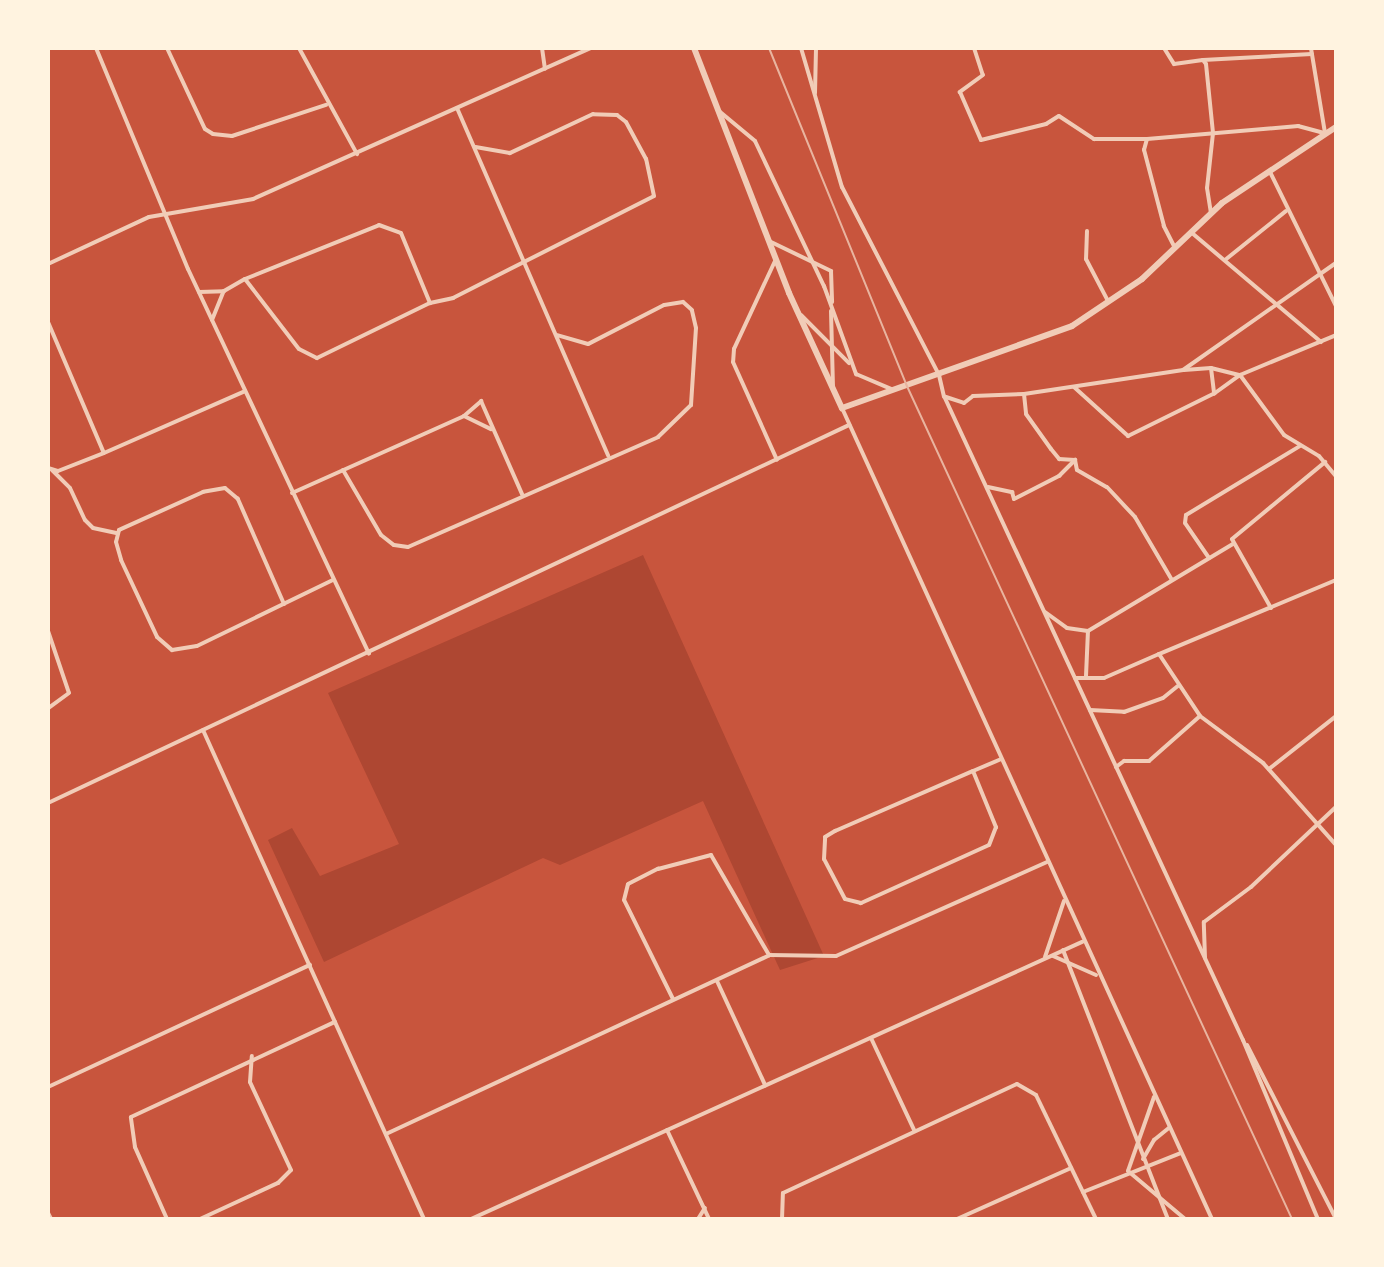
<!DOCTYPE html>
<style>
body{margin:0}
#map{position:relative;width:1384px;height:1267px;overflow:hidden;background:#c8553d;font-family:Quicksand,sans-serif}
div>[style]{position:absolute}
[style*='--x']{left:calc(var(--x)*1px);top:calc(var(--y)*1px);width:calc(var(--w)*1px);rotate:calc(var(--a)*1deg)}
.green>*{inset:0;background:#ae4732}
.minor>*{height:4px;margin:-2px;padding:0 2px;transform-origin:2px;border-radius:2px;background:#f1ccb7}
.tertiary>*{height:6px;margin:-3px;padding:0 3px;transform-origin:3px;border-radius:3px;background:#f1ccb7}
.rail>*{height:2px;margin:-1px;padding:0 1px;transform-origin:1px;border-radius:1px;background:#e9b49f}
span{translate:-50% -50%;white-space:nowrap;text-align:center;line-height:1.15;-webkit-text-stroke:8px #fff3e0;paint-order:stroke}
.frame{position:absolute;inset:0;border:50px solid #fff3e0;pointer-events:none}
</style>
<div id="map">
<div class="green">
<div style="clip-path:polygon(643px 555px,824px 956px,780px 970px,703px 801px,560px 865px,543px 858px,324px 962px,268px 840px,292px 828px,320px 876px,399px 844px,328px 693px)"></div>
</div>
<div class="minor">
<div style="--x:96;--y:48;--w:239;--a:67.4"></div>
<div style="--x:188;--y:269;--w:425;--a:64.8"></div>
<div style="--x:167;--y:48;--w:89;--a:64.9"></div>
<div style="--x:205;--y:129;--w:9;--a:32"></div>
<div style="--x:213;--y:134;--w:19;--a:6"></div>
<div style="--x:232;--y:136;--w:99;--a:-18.3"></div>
<div style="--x:299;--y:48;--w:121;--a:61.3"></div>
<div style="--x:542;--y:48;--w:21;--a:82"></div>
<div style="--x:801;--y:48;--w:145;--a:73.6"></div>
<div style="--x:842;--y:187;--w:212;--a:62.7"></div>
<div style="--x:939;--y:375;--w:22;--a:77"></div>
<div style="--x:944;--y:396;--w:710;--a:65.1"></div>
<div style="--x:1243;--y:1040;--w:194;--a:67.3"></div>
<div style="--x:974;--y:48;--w:28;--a:72"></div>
<div style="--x:983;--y:75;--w:29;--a:144"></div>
<div style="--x:960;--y:92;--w:52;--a:66.4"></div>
<div style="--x:981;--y:140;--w:67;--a:-13.8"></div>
<div style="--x:1046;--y:124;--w:15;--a:-32"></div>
<div style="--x:1059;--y:116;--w:42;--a:33.3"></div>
<div style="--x:1094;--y:139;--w:53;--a:0"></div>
<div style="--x:1164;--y:48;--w:19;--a:58"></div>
<div style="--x:1174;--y:64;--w:29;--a:-8"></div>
<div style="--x:1203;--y:60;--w:5;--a:53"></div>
<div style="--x:1206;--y:64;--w:69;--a:84.2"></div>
<div style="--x:1213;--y:133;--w:55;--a:96.2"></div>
<div style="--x:1207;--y:188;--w:25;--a:81"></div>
<div style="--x:1203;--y:60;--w:109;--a:-3.2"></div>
<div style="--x:815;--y:93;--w:45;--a:-88.7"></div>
<div style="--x:457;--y:108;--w:379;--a:66.5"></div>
<div style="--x:719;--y:111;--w:47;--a:39.8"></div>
<div style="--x:755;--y:141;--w:161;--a:64.6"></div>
<div style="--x:824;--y:286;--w:94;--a:70"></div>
<div style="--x:856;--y:374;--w:38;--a:23"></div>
<div style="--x:1270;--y:172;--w:149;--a:63.8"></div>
<div style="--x:1087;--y:231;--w:28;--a:92"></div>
<div style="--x:1086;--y:259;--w:47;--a:62.4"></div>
<div style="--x:1192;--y:233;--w:169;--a:40.2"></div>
<div style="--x:769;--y:241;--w:69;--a:25.8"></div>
<div style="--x:831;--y:271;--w:31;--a:88"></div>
<div style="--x:1175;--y:248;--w:25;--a:-117"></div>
<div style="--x:1164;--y:226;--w:79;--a:-104.7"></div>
<div style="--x:1144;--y:150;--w:11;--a:-75"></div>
<div style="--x:1147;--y:139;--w:152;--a:-4.9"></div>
<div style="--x:1298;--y:126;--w:28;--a:15"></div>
<div style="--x:1325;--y:133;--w:86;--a:-99.4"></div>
<div style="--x:1225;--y:260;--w:78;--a:-38.8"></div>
<div style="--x:775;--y:261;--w:97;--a:115"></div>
<div style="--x:734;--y:349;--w:13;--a:94"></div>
<div style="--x:733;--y:362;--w:107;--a:65.8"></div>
<div style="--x:48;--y:264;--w:111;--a:-25"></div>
<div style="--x:149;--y:217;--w:106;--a:-9.8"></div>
<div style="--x:253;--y:199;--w:369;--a:-24.1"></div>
<div style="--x:245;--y:279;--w:88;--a:52.4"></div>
<div style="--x:299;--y:349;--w:20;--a:27"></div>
<div style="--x:317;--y:358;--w:126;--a:-26"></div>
<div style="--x:430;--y:303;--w:24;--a:-12"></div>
<div style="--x:453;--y:298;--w:225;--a:-26.9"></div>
<div style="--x:654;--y:196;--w:38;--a:-102"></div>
<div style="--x:646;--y:159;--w:42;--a:-118.4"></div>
<div style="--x:626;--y:122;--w:11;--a:-142"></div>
<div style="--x:617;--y:115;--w:24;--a:-178"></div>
<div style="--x:593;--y:114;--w:92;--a:154.8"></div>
<div style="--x:510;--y:153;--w:35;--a:-170"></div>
<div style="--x:199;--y:292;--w:25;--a:-2"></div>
<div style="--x:831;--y:311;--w:75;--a:88.5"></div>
<div style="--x:801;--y:315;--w:68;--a:45"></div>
<div style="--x:212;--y:320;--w:31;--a:-68"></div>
<div style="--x:224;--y:291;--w:24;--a:-30"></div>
<div style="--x:245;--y:279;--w:144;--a:-21.9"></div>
<div style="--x:379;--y:225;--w:23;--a:20"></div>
<div style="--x:401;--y:233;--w:76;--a:67.5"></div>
<div style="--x:48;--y:322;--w:142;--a:66.9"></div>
<div style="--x:1211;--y:368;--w:26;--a:83"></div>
<div style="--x:1184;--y:370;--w:27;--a:-4"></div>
<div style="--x:1211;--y:368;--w:30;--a:14"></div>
<div style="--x:1240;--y:375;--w:104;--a:-22.6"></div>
<div style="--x:1074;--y:387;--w:73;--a:42.2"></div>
<div style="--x:1128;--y:436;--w:97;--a:-26.3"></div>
<div style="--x:1215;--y:393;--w:31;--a:-36"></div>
<div style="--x:1240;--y:375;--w:74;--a:53.7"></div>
<div style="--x:1284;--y:435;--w:41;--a:31"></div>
<div style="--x:1319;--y:456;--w:26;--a:50"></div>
<div style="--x:1024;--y:394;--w:20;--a:84"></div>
<div style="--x:1026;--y:414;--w:43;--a:54.5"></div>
<div style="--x:1051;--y:449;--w:13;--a:51"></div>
<div style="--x:1059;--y:459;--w:16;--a:4"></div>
<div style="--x:1075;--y:460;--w:10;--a:79"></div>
<div style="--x:1077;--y:470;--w:34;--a:30"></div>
<div style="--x:1107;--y:487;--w:41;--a:47"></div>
<div style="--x:1135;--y:517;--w:73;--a:59.6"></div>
<div style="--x:946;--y:397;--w:19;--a:18"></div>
<div style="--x:964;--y:403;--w:11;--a:-38"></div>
<div style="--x:973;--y:396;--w:51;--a:-2.2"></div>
<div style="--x:1024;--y:394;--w:161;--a:-8.6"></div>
<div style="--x:1183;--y:370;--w:187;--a:-35"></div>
<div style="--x:842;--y:408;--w:891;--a:65.48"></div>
<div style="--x:464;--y:416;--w:23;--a:-41"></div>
<div style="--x:481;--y:401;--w:102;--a:66.2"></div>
<div style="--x:48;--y:468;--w:10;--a:17"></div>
<div style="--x:58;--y:471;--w:49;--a:-21.4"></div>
<div style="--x:104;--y:453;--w:154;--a:-23.7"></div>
<div style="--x:52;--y:470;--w:25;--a:45"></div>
<div style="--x:70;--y:488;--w:35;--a:65"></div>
<div style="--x:85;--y:520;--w:11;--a:45"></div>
<div style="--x:93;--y:528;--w:25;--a:12"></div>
<div style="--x:343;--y:470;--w:75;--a:59.7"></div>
<div style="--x:381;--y:535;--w:16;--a:38"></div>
<div style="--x:394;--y:545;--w:14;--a:8"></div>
<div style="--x:408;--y:547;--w:273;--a:-23.7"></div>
<div style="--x:658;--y:437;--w:46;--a:-44.1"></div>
<div style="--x:691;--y:405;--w:77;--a:-86.3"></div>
<div style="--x:696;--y:328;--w:18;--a:-103"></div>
<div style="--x:692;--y:310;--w:12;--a:-138"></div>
<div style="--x:683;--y:302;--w:19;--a:171"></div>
<div style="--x:664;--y:305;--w:85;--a:152.8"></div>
<div style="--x:588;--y:344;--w:32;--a:-164"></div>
<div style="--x:988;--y:487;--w:25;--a:12"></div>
<div style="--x:1012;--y:492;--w:7;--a:74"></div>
<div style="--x:1014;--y:499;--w:51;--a:-27.1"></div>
<div style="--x:1059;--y:476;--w:23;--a:-45"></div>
<div style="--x:292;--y:493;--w:188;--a:-24.1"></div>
<div style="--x:464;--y:416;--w:30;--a:26"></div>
<div style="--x:1209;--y:558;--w:42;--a:-124.4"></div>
<div style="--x:1185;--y:523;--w:8;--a:-83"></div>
<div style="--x:1186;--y:515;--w:133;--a:-31.2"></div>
<div style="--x:1336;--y:580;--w:192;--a:157.3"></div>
<div style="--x:1159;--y:654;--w:74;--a:56.5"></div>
<div style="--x:1200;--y:716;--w:79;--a:36.7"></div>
<div style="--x:1263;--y:763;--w:110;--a:48.3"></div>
<div style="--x:284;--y:604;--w:115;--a:-113.7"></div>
<div style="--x:238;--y:499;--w:17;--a:-140"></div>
<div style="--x:225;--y:488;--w:22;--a:170"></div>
<div style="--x:203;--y:492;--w:92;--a:155.7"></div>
<div style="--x:119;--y:530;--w:12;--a:104"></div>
<div style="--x:116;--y:542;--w:19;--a:74"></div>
<div style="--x:121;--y:560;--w:85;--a:64.9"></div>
<div style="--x:157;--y:637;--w:20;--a:41"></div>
<div style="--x:172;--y:650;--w:25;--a:-9"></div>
<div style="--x:197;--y:646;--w:151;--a:-25.9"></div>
<div style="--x:1271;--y:608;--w:79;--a:-119.5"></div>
<div style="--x:1232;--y:539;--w:121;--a:-39.6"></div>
<div style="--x:1045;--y:612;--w:27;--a:36"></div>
<div style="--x:1067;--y:628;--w:21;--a:8"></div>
<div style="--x:48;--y:631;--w:65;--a:71.3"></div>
<div style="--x:69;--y:693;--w:26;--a:144"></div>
<div style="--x:1086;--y:676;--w:45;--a:-87.5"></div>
<div style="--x:1088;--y:631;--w:169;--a:-31"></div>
<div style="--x:1075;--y:678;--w:29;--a:0"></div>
<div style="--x:1104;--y:678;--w:60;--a:-23.6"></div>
<div style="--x:1090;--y:710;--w:34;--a:3"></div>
<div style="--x:1124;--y:712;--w:41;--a:-19.7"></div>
<div style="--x:1163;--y:698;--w:19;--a:-39"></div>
<div style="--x:203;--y:730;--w:537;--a:65.68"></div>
<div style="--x:1116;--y:767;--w:10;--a:-37"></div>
<div style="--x:1124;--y:761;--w:25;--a:0"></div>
<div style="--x:1149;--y:761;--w:68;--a:-41.4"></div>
<div style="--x:1269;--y:769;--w:85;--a:-38.3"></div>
<div style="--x:973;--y:771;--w:61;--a:67.7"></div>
<div style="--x:996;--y:827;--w:19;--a:111"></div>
<div style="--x:989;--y:845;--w:141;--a:155.6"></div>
<div style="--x:861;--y:903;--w:16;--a:-166"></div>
<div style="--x:845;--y:899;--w:45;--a:-117.7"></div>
<div style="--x:824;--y:859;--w:22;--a:-87"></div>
<div style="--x:825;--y:837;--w:12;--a:-31"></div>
<div style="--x:835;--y:831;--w:150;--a:-23.5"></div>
<div style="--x:973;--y:771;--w:30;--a:-23"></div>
<div style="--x:48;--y:803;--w:886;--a:-25.26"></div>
<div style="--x:1063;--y:950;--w:289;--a:68.7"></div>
<div style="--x:1053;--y:956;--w:47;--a:23.8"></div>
<div style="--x:1045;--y:957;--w:59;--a:-71.3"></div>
<div style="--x:1205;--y:958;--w:36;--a:-92"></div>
<div style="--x:1204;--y:922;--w:59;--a:-36.7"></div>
<div style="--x:1251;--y:887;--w:117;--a:-43.3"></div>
<div style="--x:717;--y:981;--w:115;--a:65.2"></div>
<div style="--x:673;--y:999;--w:110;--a:-116.3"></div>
<div style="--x:624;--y:900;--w:16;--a:-76"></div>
<div style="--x:628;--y:884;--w:34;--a:-27"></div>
<div style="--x:658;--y:869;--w:55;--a:-14.8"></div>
<div style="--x:711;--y:855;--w:116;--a:59.9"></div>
<div style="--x:871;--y:1038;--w:102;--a:64.9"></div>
<div style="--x:1247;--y:1045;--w:195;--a:62.9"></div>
<div style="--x:48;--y:1087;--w:289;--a:-25"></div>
<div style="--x:1154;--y:1097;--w:78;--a:109.4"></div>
<div style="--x:1128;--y:1171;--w:75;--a:40.1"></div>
<div style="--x:667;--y:1130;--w:98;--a:64.7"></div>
<div style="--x:386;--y:1134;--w:423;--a:-25"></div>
<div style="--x:769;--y:955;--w:67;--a:0.9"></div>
<div style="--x:836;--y:956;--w:231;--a:-24"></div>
<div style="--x:1143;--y:1159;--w:22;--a:-60"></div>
<div style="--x:1154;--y:1140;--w:19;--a:-39"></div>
<div style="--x:1083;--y:1192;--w:105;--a:-21.7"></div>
<div style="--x:48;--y:1213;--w:7;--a:63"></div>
<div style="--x:167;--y:1219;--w:79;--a:-114"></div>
<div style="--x:135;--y:1147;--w:30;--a:-98"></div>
<div style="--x:131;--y:1117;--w:225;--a:-25"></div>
<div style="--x:200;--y:1219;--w:86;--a:-24.8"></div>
<div style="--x:278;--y:1183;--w:18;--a:-45"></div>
<div style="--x:291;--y:1170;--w:97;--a:-115"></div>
<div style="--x:250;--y:1082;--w:26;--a:-86"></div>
<div style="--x:471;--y:1219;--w:671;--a:-24.39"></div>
<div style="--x:698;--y:1219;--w:13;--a:-58"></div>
<div style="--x:782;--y:1219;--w:26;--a:-88"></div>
<div style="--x:783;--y:1193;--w:258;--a:-25"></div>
<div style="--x:1017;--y:1084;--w:22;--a:30"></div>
<div style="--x:1036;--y:1095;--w:138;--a:64.2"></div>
<div style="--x:957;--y:1219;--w:125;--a:-24.1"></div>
</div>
<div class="tertiary">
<div style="--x:694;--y:48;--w:263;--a:68.8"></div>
<div style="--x:789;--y:293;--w:127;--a:65.3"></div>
<div style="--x:842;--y:408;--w:244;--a:-19.6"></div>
<div style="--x:1072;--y:326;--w:84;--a:-33.9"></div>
<div style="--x:1142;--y:279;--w:110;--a:-43.5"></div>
<div style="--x:1222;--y:203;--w:137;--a:-33.7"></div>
</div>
<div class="rail">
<div style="--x:769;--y:48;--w:363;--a:67.8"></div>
<div style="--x:906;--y:384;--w:920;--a:65.19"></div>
</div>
<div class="frame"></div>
</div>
